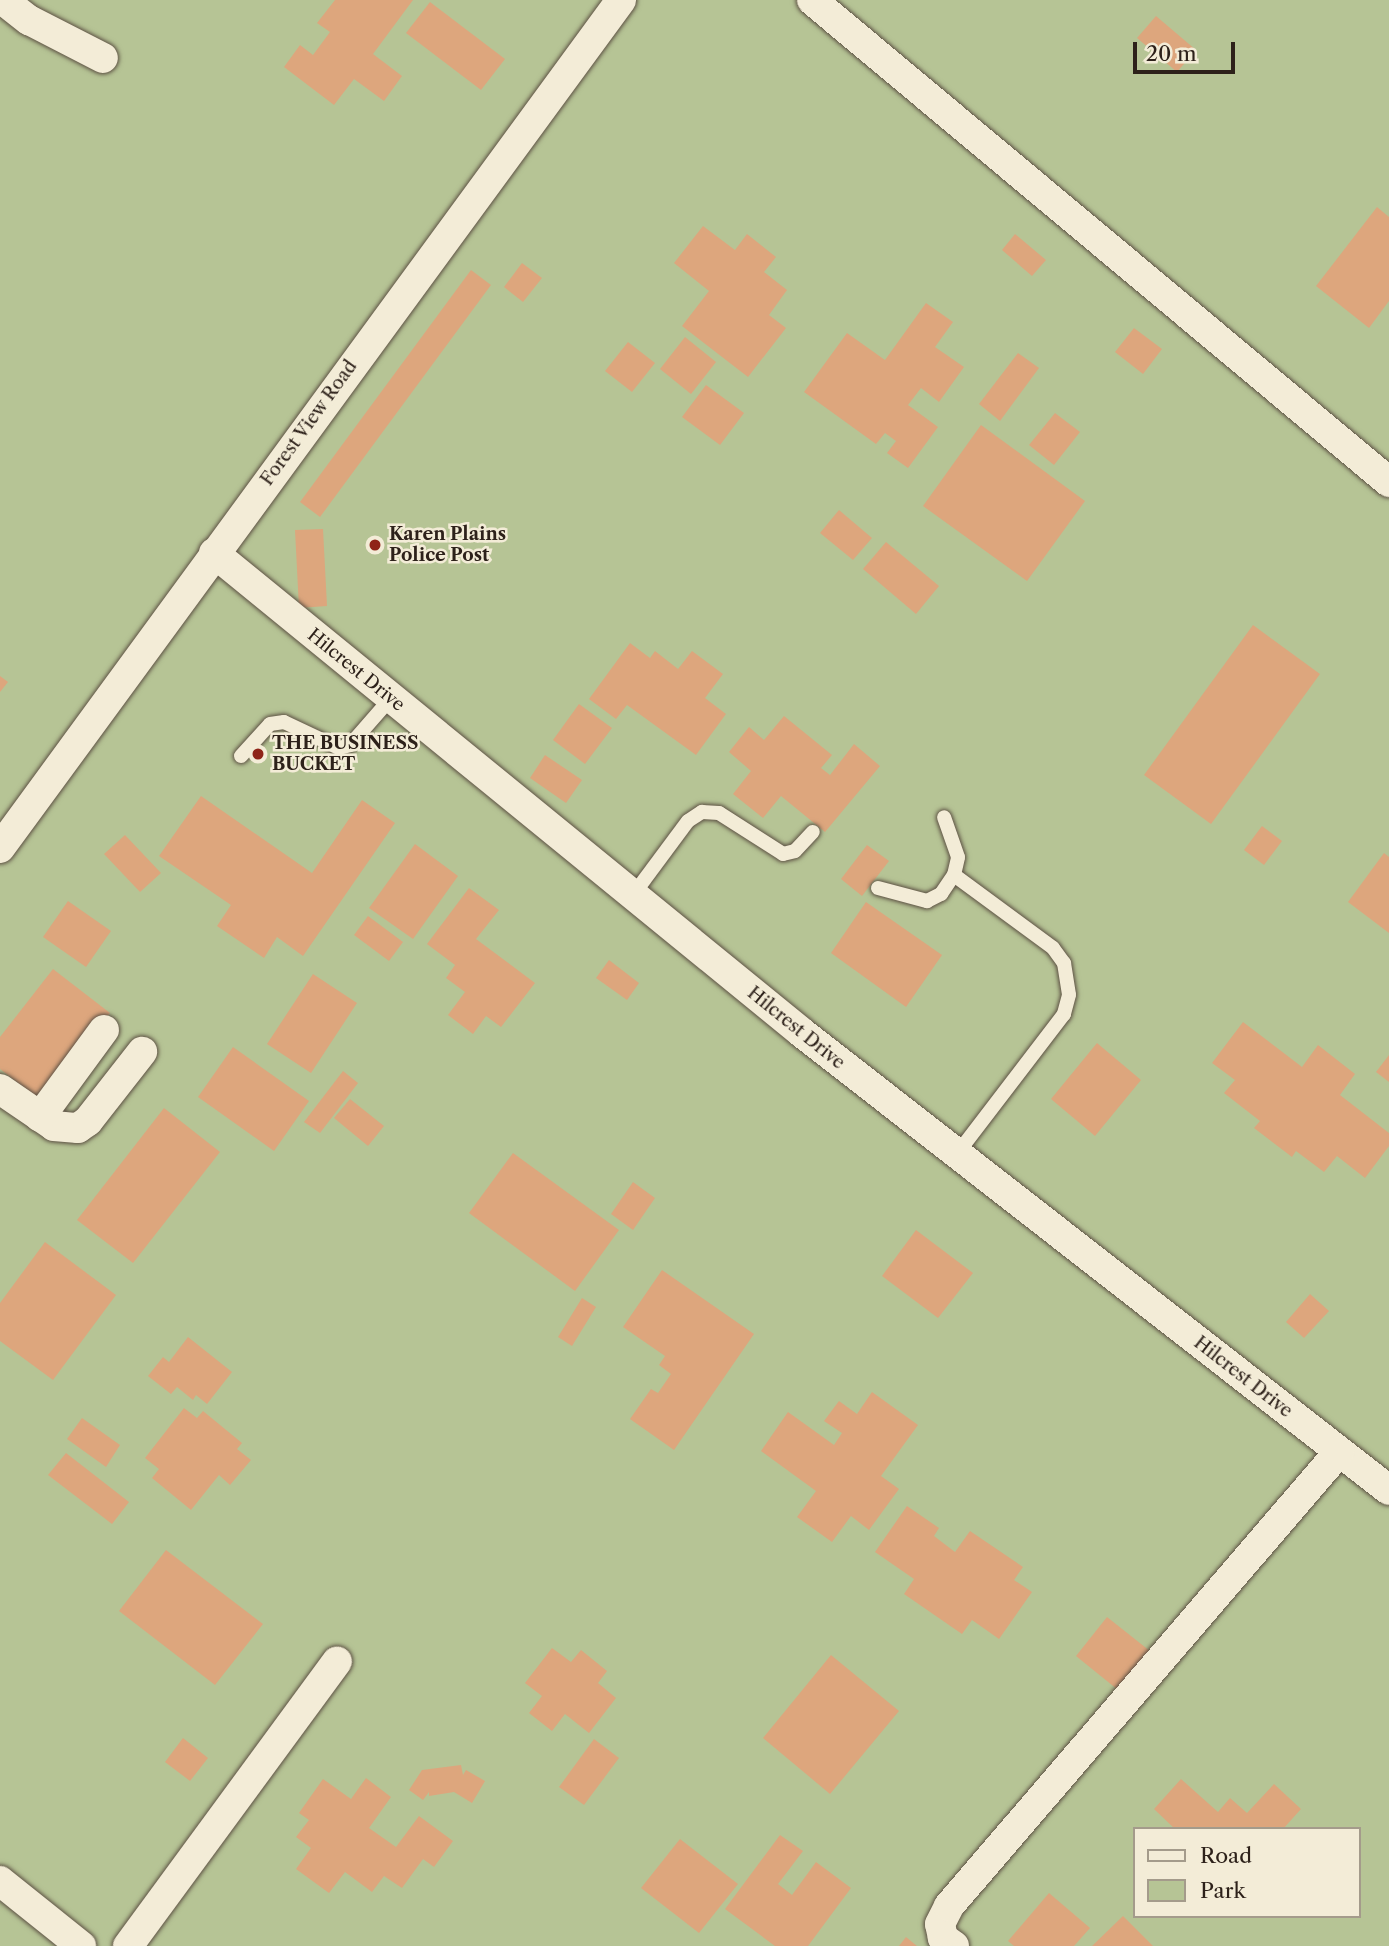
<!DOCTYPE html>
<style>
body{margin:0}
#map{position:relative;width:1389px;height:1946px;overflow:hidden;background:#ece2c2;font-family:"Libre Caslon Text",serif}
div>[style]{position:absolute}
[style*='--x']{left:calc(var(--x)*1px);top:calc(var(--y)*1px);width:calc(var(--w)*1px);rotate:calc(var(--a)*1deg)}
.green>*{inset:0;background:#b6c495}
.building>*{inset:0;background:#dda67d}
.roads{filter:drop-shadow(0 0 2px #5d5144) drop-shadow(0 0 2px #5d5144)}
.lane>*{height:14px;margin:-7px;padding:0 7px;transform-origin:7px;border-radius:7px;background:#f3ecd7}
.street>*{height:30px;margin:-15px;padding:0 15px;transform-origin:15px;border-radius:15px;background:#f3ecd7}
.dots>*{width:19px;height:19px;translate:-50% -50%;box-sizing:border-box;border:4px solid #f3ecd7;border-radius:50%}
span{translate:-50% -50%;white-space:nowrap;text-align:center;line-height:1.15;-webkit-text-stroke:5px #f3ecd7;paint-order:stroke}
.street-label{font-size:18px;color:#2d211a}
.poi-label{font-size:18px;color:#2d211a;font-weight:700}
.left{translate:0 -50%;text-align:left}
.legend{position:absolute;left:1133px;top:1827px;width:228px;height:91px;box-sizing:border-box;background:#f3ecd7;border:2px solid #a49b8b;margin:0;padding:9px 12px;list-style:none;font-size:21px;color:#2d211a}
.legend li{display:flex;align-items:center;gap:14px;height:35px}
.legend b{width:35px;border:2px solid #a49b8b}
.scale{position:absolute;left:1133px;top:42px;width:102px;height:32px;box-sizing:border-box;border:4px solid #2d211a;border-top:0;padding-left:9px;font-size:21px;line-height:24px;white-space:nowrap;color:#2d211a;-webkit-text-stroke:5px #f3ecd7;paint-order:stroke}
</style>
<div id="map">
<div class="green">
<div style="clip-path:polygon(evenodd,0 0,1389px 0,1389px 1946px,0 1946px,0 0,1135px 1829px,1359px 1829px,1359px 1916px,1135px 1916px,1135px 1829px)"></div>
</div>
<div class="building">
<div style="clip-path:polygon(335px 0,413px 0,373px 54px,402px 76px,384px 101px,354px 79px,334px 105px,284px 67px,300px 45px,313px 55px,330px 32px,317px 23px)"></div>
<div style="clip-path:polygon(430px 2px,505px 59px,481px 90px,406px 33px)"></div>
<div style="clip-path:polygon(1156px 16px,1196px 50px,1177px 72px,1137px 38px)"></div>
<div style="clip-path:polygon(1377px 207px,1389px 217px,1389px 301px,1369px 328px,1316px 286px)"></div>
<div style="clip-path:polygon(703px 226px,735px 250px,747px 234px,776px 257px,764px 272px,787px 290px,769px 315px,786px 328px,748px 377px,682px 326px,709px 291px,674px 263px)"></div>
<div style="clip-path:polygon(1015px 234px,1046px 260px,1032px 276px,1002px 250px)"></div>
<div style="clip-path:polygon(522px 263px,542px 278px,523px 302px,504px 287px)"></div>
<div style="clip-path:polygon(471px 270px,491px 285px,320px 517px,300px 502px)"></div>
<div style="clip-path:polygon(926px 303px,953px 322px,935px 347px,964px 367px,939px 402px,921px 388px,908px 405px,938px 427px,908px 468px,887px 453px,896px 441px,885px 433px,876px 444px,804px 392px,847px 333px,885px 360px)"></div>
<div style="clip-path:polygon(1134px 328px,1162px 349px,1143px 374px,1115px 352px)"></div>
<div style="clip-path:polygon(685px 337px,716px 362px,691px 394px,660px 369px)"></div>
<div style="clip-path:polygon(628px 342px,655px 363px,632px 392px,605px 371px)"></div>
<div style="clip-path:polygon(1018px 353px,1039px 368px,1000px 421px,979px 404px)"></div>
<div style="clip-path:polygon(706px 385px,744px 413px,720px 445px,682px 417px)"></div>
<div style="clip-path:polygon(1055px 413px,1080px 432px,1054px 465px,1029px 445px)"></div>
<div style="clip-path:polygon(981px 425px,1085px 501px,1027px 581px,923px 506px)"></div>
<div style="clip-path:polygon(839px 510px,872px 538px,853px 560px,820px 533px)"></div>
<div style="clip-path:polygon(323px 529px,327px 606px,299px 608px,295px 530px)"></div>
<div style="clip-path:polygon(886px 542px,939px 586px,916px 614px,863px 569px)"></div>
<div style="clip-path:polygon(1253px 625px,1320px 674px,1211px 824px,1144px 775px)"></div>
<div style="clip-path:polygon(630px 643px,650px 658px,655px 651px,678px 669px,692px 651px,723px 674px,705px 698px,726px 714px,696px 755px,627px 705px,616px 719px,589px 699px)"></div>
<div style="clip-path:polygon(0 676px,8px 682px,0 692px)"></div>
<div style="clip-path:polygon(579px 704px,612px 728px,585px 764px,553px 740px)"></div>
<div style="clip-path:polygon(784px 716px,832px 755px,821px 768px,830px 775px,854px 744px,880px 766px,825px 832px,781px 796px,763px 818px,733px 794px,751px 771px,729px 752px,749px 727px,764px 740px)"></div>
<div style="clip-path:polygon(545px 755px,582px 780px,566px 803px,530px 778px)"></div>
<div style="clip-path:polygon(201px 796px,312px 873px,362px 800px,395px 823px,303px 956px,277px 937px,264px 958px,217px 926px,231px 905px,159px 856px)"></div>
<div style="clip-path:polygon(1262px 826px,1282px 841px,1264px 865px,1244px 850px)"></div>
<div style="clip-path:polygon(125px 835px,161px 873px,140px 892px,104px 854px)"></div>
<div style="clip-path:polygon(415px 844px,458px 876px,413px 939px,369px 908px)"></div>
<div style="clip-path:polygon(867px 845px,889px 861px,862px 896px,841px 879px)"></div>
<div style="clip-path:polygon(1384px 853px,1389px 857px,1389px 933px,1348px 902px)"></div>
<div style="clip-path:polygon(469px 888px,499px 910px,476px 939px,535px 983px,501px 1027px,486px 1016px,473px 1034px,448px 1015px,465px 992px,446px 978px,455px 965px,427px 944px)"></div>
<div style="clip-path:polygon(68px 901px,111px 931px,86px 967px,43px 937px)"></div>
<div style="clip-path:polygon(866px 902px,942px 955px,906px 1007px,831px 953px)"></div>
<div style="clip-path:polygon(368px 916px,403px 942px,389px 961px,354px 935px)"></div>
<div style="clip-path:polygon(609px 960px,639px 983px,627px 1000px,596px 978px)"></div>
<div style="clip-path:polygon(53px 969px,110px 1013px,41px 1101px,0 1069px,0 1037px)"></div>
<div style="clip-path:polygon(313px 974px,357px 1003px,311px 1073px,267px 1044px)"></div>
<div style="clip-path:polygon(1243px 1022px,1302px 1067px,1318px 1045px,1355px 1074px,1340px 1095px,1389px 1133px,1389px 1146px,1365px 1178px,1337px 1156px,1324px 1172px,1296px 1151px,1292px 1157px,1254px 1128px,1260px 1121px,1224px 1093px,1235px 1080px,1212px 1063px)"></div>
<div style="clip-path:polygon(1097px 1043px,1141px 1080px,1095px 1136px,1051px 1099px)"></div>
<div style="clip-path:polygon(233px 1047px,309px 1101px,274px 1151px,198px 1097px)"></div>
<div style="clip-path:polygon(1389px 1055px,1389px 1082px,1376px 1072px)"></div>
<div style="clip-path:polygon(343px 1071px,358px 1083px,320px 1133px,304px 1122px)"></div>
<div style="clip-path:polygon(350px 1099px,384px 1126px,368px 1146px,334px 1118px)"></div>
<div style="clip-path:polygon(164px 1108px,220px 1152px,133px 1263px,77px 1220px)"></div>
<div style="clip-path:polygon(513px 1153px,619px 1230px,575px 1291px,469px 1213px)"></div>
<div style="clip-path:polygon(633px 1182px,655px 1198px,633px 1230px,611px 1214px)"></div>
<div style="clip-path:polygon(916px 1230px,973px 1273px,938px 1318px,882px 1276px)"></div>
<div style="clip-path:polygon(45px 1242px,116px 1295px,53px 1380px,0 1341px,0 1303px)"></div>
<div style="clip-path:polygon(662px 1270px,754px 1334px,674px 1450px,630px 1419px,651px 1389px,658px 1393px,671px 1374px,659px 1365px,665px 1356px,623px 1327px)"></div>
<div style="clip-path:polygon(1310px 1294px,1329px 1311px,1304px 1338px,1286px 1322px)"></div>
<div style="clip-path:polygon(582px 1298px,596px 1307px,572px 1346px,558px 1337px)"></div>
<div style="clip-path:polygon(188px 1337px,232px 1372px,207px 1404px,196px 1395px,193px 1400px,177px 1387px,171px 1394px,148px 1376px,163px 1357px,169px 1362px)"></div>
<div style="clip-path:polygon(872px 1392px,918px 1425px,881px 1476px,899px 1489px,869px 1530px,851px 1516px,832px 1542px,797px 1517px,816px 1491px,761px 1451px,788px 1412px,834px 1445px,842px 1433px,824px 1421px,839px 1401px,857px 1414px)"></div>
<div style="clip-path:polygon(184px 1408px,197px 1418px,203px 1411px,242px 1443px,237px 1449px,251px 1460px,230px 1485px,219px 1475px,191px 1510px,152px 1478px,159px 1469px,145px 1458px)"></div>
<div style="clip-path:polygon(82px 1418px,120px 1445px,106px 1467px,67px 1439px)"></div>
<div style="clip-path:polygon(66px 1453px,129px 1502px,112px 1524px,48px 1475px)"></div>
<div style="clip-path:polygon(907px 1506px,939px 1528px,934px 1536px,955px 1552px,970px 1531px,1023px 1567px,1014px 1580px,1032px 1592px,999px 1639px,972px 1620px,962px 1634px,904px 1594px,914px 1579px,875px 1552px)"></div>
<div style="clip-path:polygon(166px 1550px,263px 1624px,215px 1685px,119px 1611px)"></div>
<div style="clip-path:polygon(1107px 1617px,1155px 1655px,1123px 1694px,1076px 1656px)"></div>
<div style="clip-path:polygon(552px 1648px,571px 1662px,581px 1650px,607px 1671px,598px 1683px,616px 1698px,589px 1733px,565px 1714px,552px 1731px,529px 1713px,542px 1696px,525px 1683px)"></div>
<div style="clip-path:polygon(831px 1655px,899px 1711px,830px 1794px,763px 1738px)"></div>
<div style="clip-path:polygon(183px 1738px,208px 1758px,190px 1781px,165px 1762px)"></div>
<div style="clip-path:polygon(594px 1739px,619px 1758px,584px 1805px,559px 1787px)"></div>
<div style="clip-path:polygon(461px 1765px,463px 1775px,466px 1770px,485px 1781px,472px 1803px,454px 1792px,429px 1796px,429px 1792px,423px 1800px,409px 1790px,422px 1770px)"></div>
<div style="clip-path:polygon(366px 1778px,391px 1797px,369px 1828px,396px 1847px,419px 1816px,453px 1841px,434px 1867px,423px 1859px,402px 1888px,384px 1876px,372px 1892px,345px 1872px,329px 1893px,296px 1869px,311px 1848px,296px 1837px,309px 1820px,299px 1813px,323px 1779px,351px 1799px)"></div>
<div style="clip-path:polygon(1181px 1779px,1218px 1812px,1230px 1798px,1247px 1813px,1274px 1784px,1301px 1809px,1283px 1829px,1175px 1829px,1154px 1809px)"></div>
<div style="clip-path:polygon(780px 1835px,803px 1851px,778px 1884px,792px 1895px,816px 1862px,851px 1888px,808px 1946px,775px 1946px,725px 1909px)"></div>
<div style="clip-path:polygon(680px 1839px,738px 1884px,699px 1933px,641px 1888px)"></div>
<div style="clip-path:polygon(1049px 1893px,1090px 1928px,1074px 1946px,1014px 1946px,1008px 1941px)"></div>
<div style="clip-path:polygon(1123px 1916px,1153px 1946px,1092px 1946px)"></div>
<div style="clip-path:polygon(906px 1937px,917px 1946px,899px 1946px)"></div>
</div>
<div class="roads">
<div class="lane">
<div style="--x:241;--y:756;--w:43;--a:-47.8"></div>
<div style="--x:270;--y:724;--w:14;--a:-8"></div>
<div style="--x:284;--y:722;--w:61;--a:25.3"></div>
<div style="--x:339;--y:748;--w:11;--a:-15"></div>
<div style="--x:350;--y:745;--w:62;--a:-48.9"></div>
<div style="--x:954;--y:875;--w:123;--a:36.4"></div>
<div style="--x:1053;--y:948;--w:19;--a:54"></div>
<div style="--x:1064;--y:963;--w:32;--a:81"></div>
<div style="--x:1069;--y:995;--w:20;--a:105"></div>
<div style="--x:1064;--y:1014;--w:176;--a:127.4"></div>
<div style="--x:878;--y:888;--w:51;--a:14.9"></div>
<div style="--x:927;--y:901;--w:16;--a:-27"></div>
<div style="--x:941;--y:894;--w:23;--a:-56"></div>
<div style="--x:954;--y:875;--w:18;--a:-77"></div>
<div style="--x:958;--y:857;--w:42;--a:-109.3"></div>
<div style="--x:633;--y:895;--w:92;--a:-53.4"></div>
<div style="--x:688;--y:821;--w:17;--a:-33"></div>
<div style="--x:702;--y:812;--w:17;--a:3"></div>
<div style="--x:719;--y:813;--w:76;--a:32.6"></div>
<div style="--x:783;--y:854;--w:12;--a:-14"></div>
<div style="--x:795;--y:851;--w:26;--a:-47"></div>
</div>
<div class="street">
<div style="--x:3;--y:0;--w:33;--a:38"></div>
<div style="--x:29;--y:20;--w:83;--a:27.2"></div>
<div style="--x:812;--y:0;--w:752;--a:39.87"></div>
<div style="--x:214;--y:553;--w:758;--a:39.21"></div>
<div style="--x:801;--y:1032;--w:745;--a:37.92"></div>
<div style="--x:0;--y:848;--w:1051;--a:-53.78"></div>
<div style="--x:0;--y:1089;--w:65;--a:34.4"></div>
<div style="--x:54;--y:1126;--w:24;--a:5"></div>
<div style="--x:78;--y:1128;--w:12;--a:-35"></div>
<div style="--x:88;--y:1121;--w:88;--a:-52"></div>
<div style="--x:40;--y:1117;--w:108;--a:-53.7"></div>
<div style="--x:0;--y:1881;--w:104;--a:38.7"></div>
<div style="--x:128;--y:1946;--w:353;--a:-53.7"></div>
<div style="--x:954;--y:1946;--w:14;--a:-144"></div>
<div style="--x:943;--y:1938;--w:14;--a:-102"></div>
<div style="--x:940;--y:1924;--w:20;--a:-63"></div>
<div style="--x:949;--y:1906;--w:599;--a:-49.34"></div>
</div>
</div>
<div class="dots">
<div style="left:375px;top:545px;background:#8f2418"></div>
<div style="left:258px;top:754px;background:#8f2418"></div>
</div>
<div class="street-label">
<span style="left:309px;top:423px;rotate:-54deg">Forest View Road</span>
<span style="left:356px;top:670px;rotate:39deg">Hilcrest Drive</span>
<span style="left:796px;top:1028px;rotate:39deg">Hilcrest Drive</span>
<span style="left:1243px;top:1377px;rotate:38deg">Hilcrest Drive</span>
</div>
<div class="poi-label">
<span class="left" style="left:389px;top:545px">Karen Plains<br>Police Post</span>
<span class="left" style="left:272px;top:754px">THE BUSINESS<br>BUCKET</span>
</div>
<ul class="legend">
<li><b style="height:9px;background:#f3ecd7"></b>Road</li>
<li><b style="height:19px;background:#b6c495"></b>Park</li>
</ul>
<div class="scale">20 m</div>
</div>
